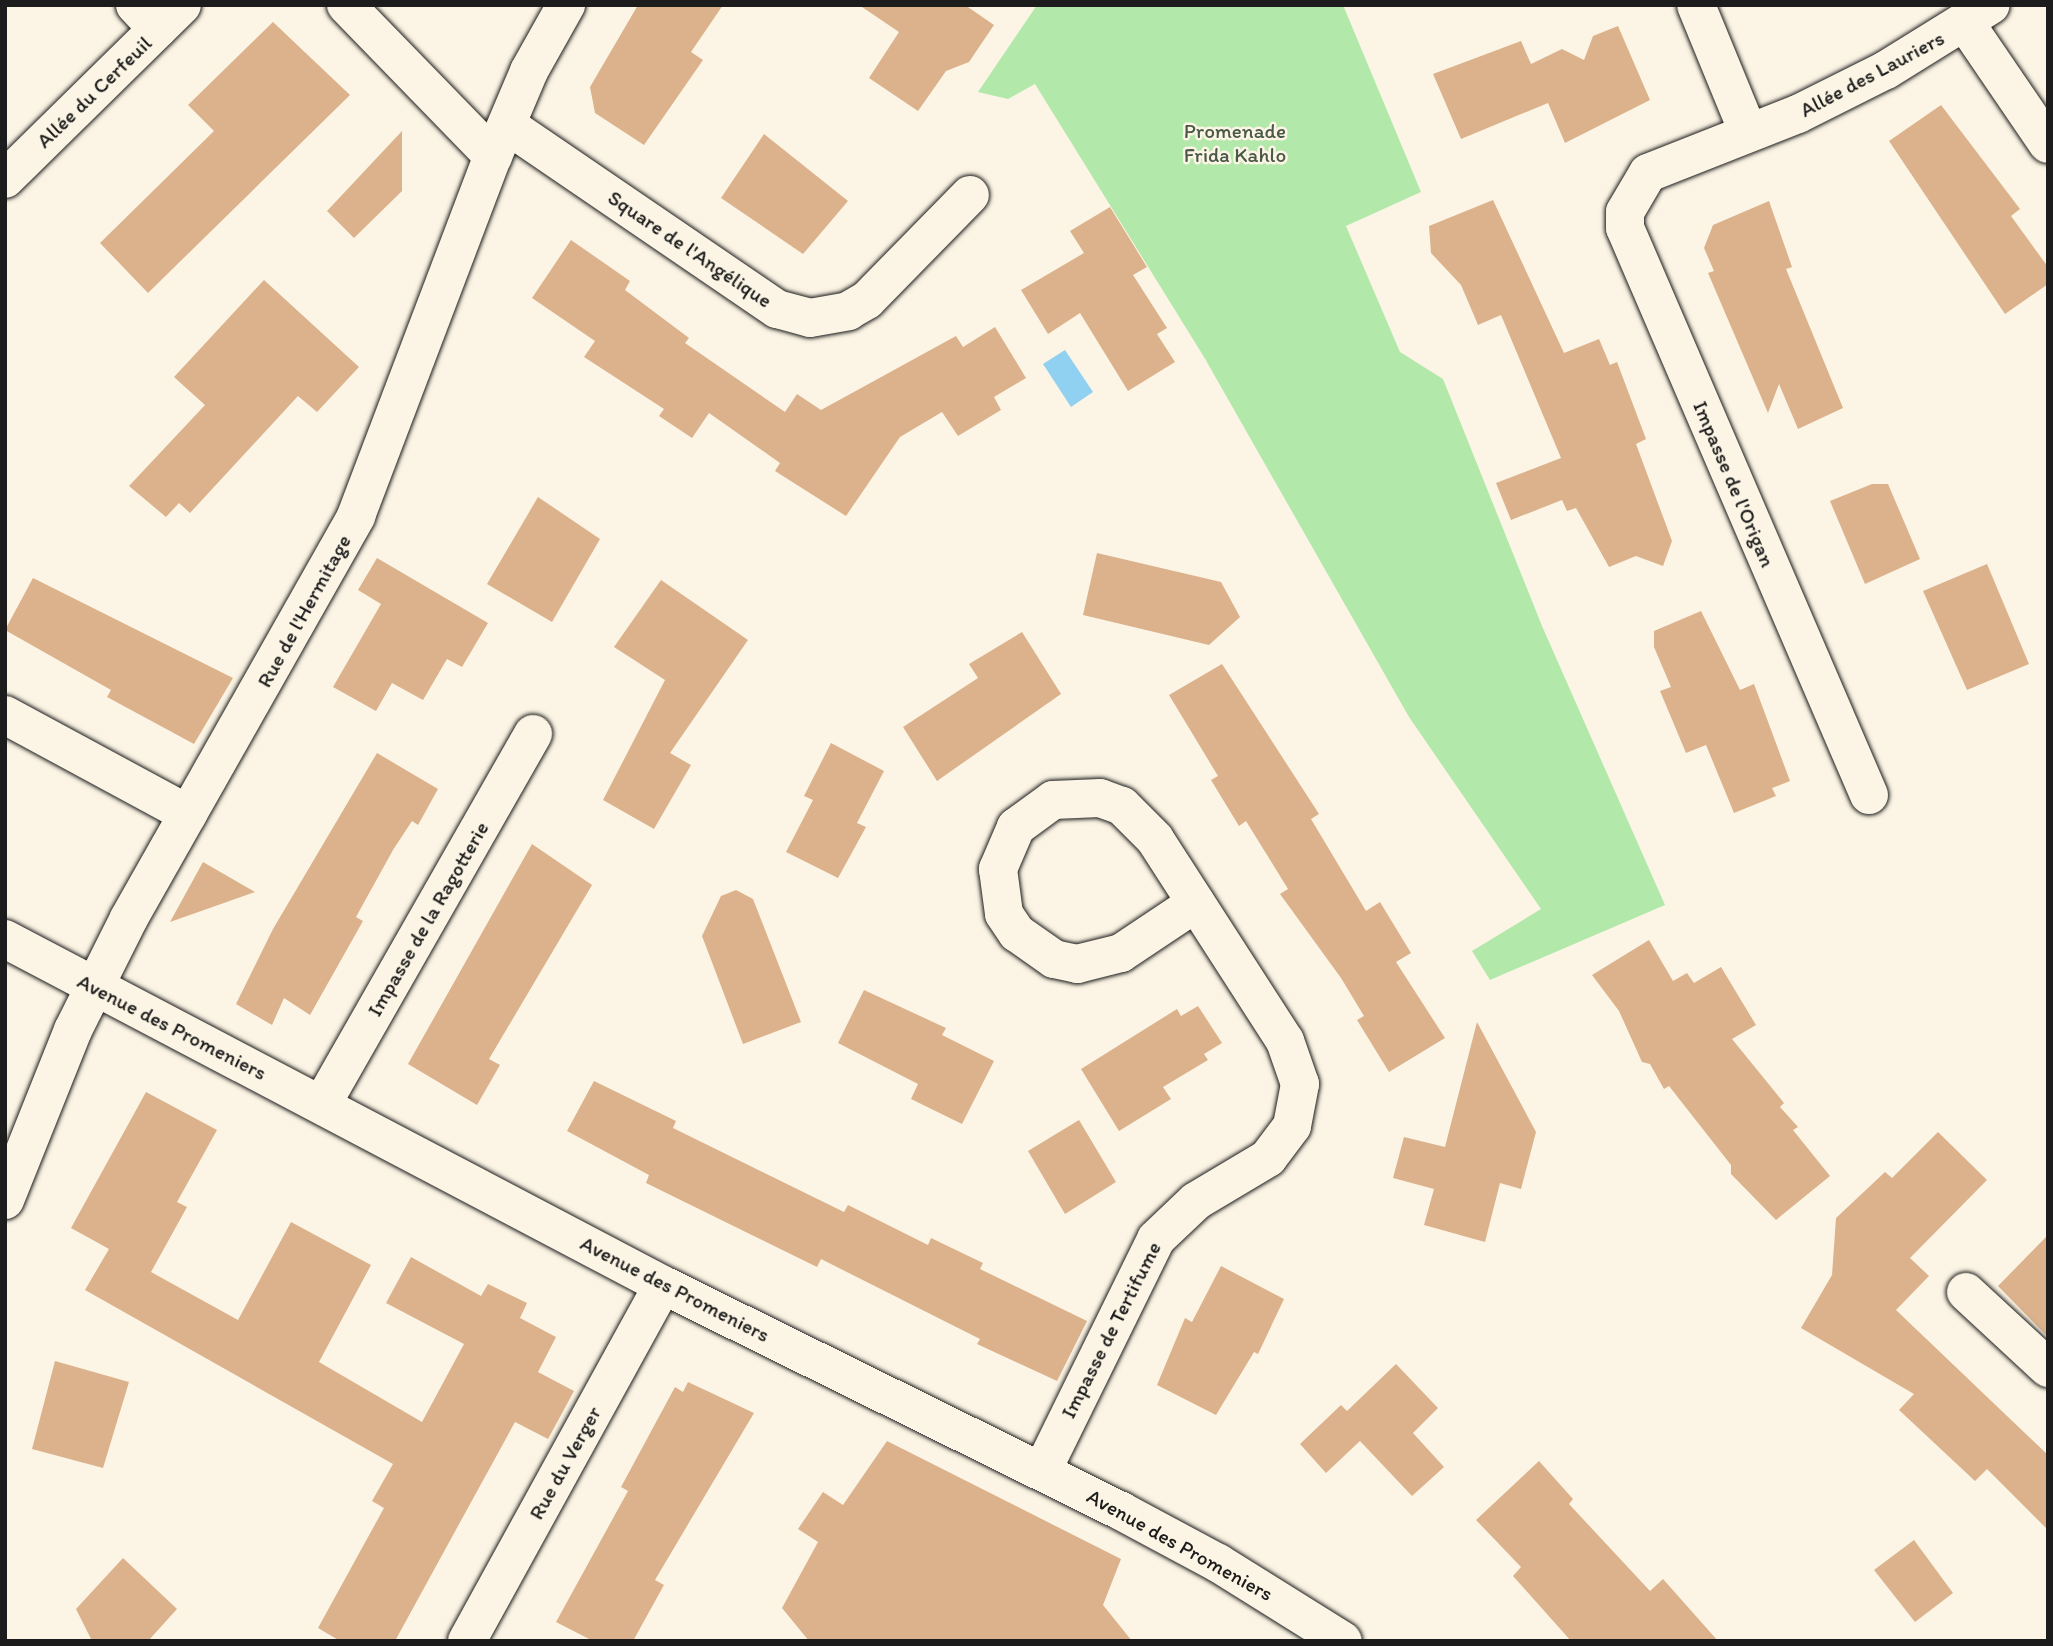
<!DOCTYPE html>
<meta charset="utf-8">
<style>
body{margin:0}
#map{position:relative;width:2053px;height:1646px;overflow:hidden;background:#fcf5e5;font-family:Itim,sans-serif}
div>[style]{position:absolute}
[style*='--x']{left:calc(var(--x)*1px);top:calc(var(--y)*1px);width:calc(var(--w)*1px);rotate:calc(var(--a)*1deg)}
.green>*{inset:0;background:#b2e8aa}
.water>*{inset:0;background:#90d0f1}
.building>*{inset:0;background:#dbb28c}
.roads{filter:drop-shadow(0 0 2px #1c1c1c) drop-shadow(0 0 2px #1c1c1c)}
.minor>*{height:38px;margin:-19px;padding:0 19px;transform-origin:19px;border-radius:19px;background:#fcf5e5}
span{translate:-50% -50%;white-space:nowrap;text-align:center;line-height:1.15;-webkit-text-stroke:5px #fcf5e5;paint-order:stroke}
.street-label{font-size:21px;color:#1c1c1c}
.park-label{font-size:21px;color:#495947}
.frame{position:absolute;inset:0;border:7px solid #1c1c1c;pointer-events:none}
</style>
<div id="map">
<div class="green">
<div style="clip-path:polygon(1037px 5px,1343px 5px,1421px 192px,1346px 226px,1400px 352px,1443px 379px,1542px 626px,1665px 905px,1490px 980px,1472px 951px,1541px 909px,1409px 717px,1204px 357px,1035px 84px,1008px 99px,978px 92px)"></div>
</div>
<div class="water">
<div style="clip-path:polygon(1065px 350px,1093px 392px,1071px 407px,1043px 364px)"></div>
</div>
<div class="building">
<div style="clip-path:polygon(638px 5px,723px 5px,691px 52px,703px 60px,644px 145px,595px 113px,590px 87px)"></div>
<div style="clip-path:polygon(859px 5px,965px 5px,994px 25px,969px 62px,946px 71px,918px 111px,869px 78px,899px 32px)"></div>
<div style="clip-path:polygon(273px 22px,350px 95px,148px 293px,100px 243px,214px 131px,188px 105px)"></div>
<div style="clip-path:polygon(1618px 26px,1650px 100px,1565px 143px,1548px 103px,1461px 139px,1433px 74px,1521px 41px,1531px 64px,1562px 49px,1584px 60px,1593px 36px)"></div>
<div style="clip-path:polygon(1941px 105px,2020px 209px,2011px 216px,2048px 267px,2048px 284px,2005px 314px,1889px 141px)"></div>
<div style="clip-path:polygon(402px 131px,402px 191px,354px 238px,327px 211px)"></div>
<div style="clip-path:polygon(764px 134px,848px 201px,803px 254px,721px 198px)"></div>
<div style="clip-path:polygon(1493px 200px,1564px 353px,1599px 339px,1610px 365px,1617px 362px,1646px 439px,1636px 444px,1672px 541px,1663px 566px,1636px 556px,1609px 567px,1576px 508px,1567px 511px,1562px 500px,1511px 520px,1496px 483px,1561px 458px,1501px 315px,1478px 325px,1461px 285px,1431px 253px,1429px 226px)"></div>
<div style="clip-path:polygon(1769px 201px,1792px 267px,1786px 269px,1843px 408px,1798px 429px,1779px 384px,1768px 413px,1708px 273px,1714px 271px,1704px 248px,1713px 225px)"></div>
<div style="clip-path:polygon(1110px 207px,1147px 267px,1133px 275px,1167px 328px,1157px 334px,1175px 362px,1128px 391px,1080px 313px,1048px 334px,1021px 290px,1084px 253px,1070px 231px)"></div>
<div style="clip-path:polygon(571px 240px,630px 281px,625px 290px,689px 338px,685px 343px,785px 412px,797px 394px,821px 410px,956px 336px,963px 347px,995px 327px,1026px 378px,994px 397px,1001px 410px,958px 436px,942px 412px,900px 437px,846px 516px,775px 471px,780px 463px,709px 413px,692px 438px,659px 416px,664px 409px,584px 357px,595px 341px,532px 298px)"></div>
<div style="clip-path:polygon(264px 280px,359px 367px,317px 412px,298px 396px,190px 513px,179px 503px,166px 517px,129px 486px,205px 405px,174px 377px)"></div>
<div style="clip-path:polygon(1872px 484px,1888px 484px,1920px 559px,1865px 584px,1830px 501px)"></div>
<div style="clip-path:polygon(538px 497px,600px 539px,552px 622px,487px 584px)"></div>
<div style="clip-path:polygon(1097px 553px,1221px 582px,1240px 617px,1209px 645px,1083px 615px)"></div>
<div style="clip-path:polygon(377px 558px,488px 623px,462px 667px,447px 659px,423px 700px,392px 683px,376px 711px,333px 687px,381px 604px,358px 590px)"></div>
<div style="clip-path:polygon(1987px 564px,2029px 664px,1967px 690px,1923px 591px)"></div>
<div style="clip-path:polygon(33px 578px,233px 678px,194px 744px,107px 697px,111px 690px,5px 630px)"></div>
<div style="clip-path:polygon(661px 580px,748px 640px,670px 753px,691px 765px,654px 829px,603px 800px,665px 680px,614px 647px)"></div>
<div style="clip-path:polygon(1701px 611px,1740px 690px,1754px 684px,1790px 781px,1772px 788px,1776px 796px,1734px 813px,1706px 745px,1686px 753px,1660px 691px,1671px 687px,1654px 647px,1654px 631px)"></div>
<div style="clip-path:polygon(1022px 632px,1061px 694px,937px 781px,903px 727px,978px 678px,969px 664px)"></div>
<div style="clip-path:polygon(1222px 664px,1319px 814px,1311px 819px,1366px 911px,1380px 902px,1411px 953px,1396px 962px,1445px 1038px,1389px 1072px,1357px 1020px,1364px 1016px,1341px 978px,1280px 894px,1288px 889px,1246px 821px,1239px 826px,1211px 780px,1218px 776px,1169px 695px)"></div>
<div style="clip-path:polygon(831px 743px,884px 771px,857px 823px,866px 827px,838px 878px,786px 852px,813px 800px,804px 796px)"></div>
<div style="clip-path:polygon(377px 753px,438px 789px,418px 825px,412px 821px,393px 850px,356px 917px,363px 921px,310px 1015px,284px 998px,272px 1025px,236px 1004px,273px 929px)"></div>
<div style="clip-path:polygon(532px 844px,592px 885px,489px 1059px,500px 1065px,477px 1105px,408px 1064px)"></div>
<div style="clip-path:polygon(203px 862px,255px 892px,170px 922px)"></div>
<div style="clip-path:polygon(736px 890px,753px 899px,801px 1022px,743px 1044px,702px 936px,721px 896px)"></div>
<div style="clip-path:polygon(1649px 940px,1673px 981px,1687px 973px,1694px 983px,1721px 967px,1756px 1025px,1732px 1039px,1784px 1103px,1780px 1107px,1798px 1127px,1793px 1130px,1830px 1176px,1776px 1220px,1731px 1174px,1731px 1165px,1669px 1086px,1664px 1089px,1650px 1064px,1642px 1062px,1619px 1011px,1592px 975px)"></div>
<div style="clip-path:polygon(864px 990px,946px 1028px,942px 1035px,994px 1061px,962px 1124px,911px 1099px,918px 1084px,838px 1043px)"></div>
<div style="clip-path:polygon(1198px 1006px,1222px 1043px,1204px 1054px,1208px 1060px,1163px 1087px,1171px 1099px,1119px 1131px,1081px 1069px,1177px 1009px,1181px 1016px)"></div>
<div style="clip-path:polygon(1477px 1022px,1536px 1132px,1521px 1189px,1500px 1183px,1485px 1242px,1424px 1225px,1434px 1189px,1393px 1178px,1404px 1137px,1445px 1147px)"></div>
<div style="clip-path:polygon(594px 1081px,676px 1121px,673px 1128px,844px 1212px,848px 1205px,928px 1245px,931px 1238px,983px 1263px,980px 1269px,1087px 1321px,1057px 1381px,977px 1344px,980px 1339px,821px 1259px,817px 1267px,646px 1183px,649px 1175px,567px 1131px)"></div>
<div style="clip-path:polygon(146px 1092px,217px 1130px,177px 1202px,187px 1207px,151px 1272px,238px 1320px,291px 1222px,371px 1265px,319px 1362px,422px 1422px,464px 1344px,386px 1303px,411px 1257px,481px 1296px,488px 1284px,527px 1303px,520px 1318px,556px 1337px,538px 1372px,574px 1391px,548px 1439px,515px 1422px,395px 1641px,340px 1641px,318px 1628px,384px 1508px,372px 1501px,393px 1464px,85px 1290px,109px 1249px,71px 1228px)"></div>
<div style="clip-path:polygon(1079px 1120px,1116px 1182px,1065px 1214px,1028px 1151px)"></div>
<div style="clip-path:polygon(1938px 1132px,1987px 1180px,1910px 1258px,1929px 1276px,1896px 1310px,2048px 1455px,2048px 1530px,1987px 1469px,1975px 1481px,1899px 1410px,1914px 1394px,1801px 1328px,1832px 1275px,1836px 1218px,1885px 1172px,1892px 1178px)"></div>
<div style="clip-path:polygon(2048px 1235px,2048px 1337px,1998px 1286px)"></div>
<div style="clip-path:polygon(1221px 1266px,1284px 1299px,1258px 1354px,1254px 1352px,1216px 1415px,1157px 1385px,1185px 1318px,1192px 1322px)"></div>
<div style="clip-path:polygon(55px 1361px,129px 1382px,103px 1468px,32px 1449px)"></div>
<div style="clip-path:polygon(1396px 1364px,1438px 1408px,1413px 1433px,1444px 1467px,1412px 1496px,1360px 1441px,1326px 1473px,1300px 1444px,1341px 1405px,1347px 1411px)"></div>
<div style="clip-path:polygon(688px 1382px,754px 1413px,655px 1580px,664px 1585px,633px 1641px,593px 1641px,556px 1622px,628px 1491px,621px 1487px,675px 1387px,683px 1392px)"></div>
<div style="clip-path:polygon(887px 1441px,1121px 1559px,1103px 1605px,1132px 1641px,809px 1641px,782px 1608px,818px 1542px,798px 1529px,823px 1492px,843px 1505px)"></div>
<div style="clip-path:polygon(1539px 1461px,1573px 1499px,1569px 1504px,1650px 1591px,1663px 1579px,1718px 1641px,1571px 1641px,1513px 1576px,1521px 1567px,1476px 1520px)"></div>
<div style="clip-path:polygon(1914px 1540px,1953px 1593px,1915px 1622px,1874px 1570px)"></div>
<div style="clip-path:polygon(123px 1558px,177px 1609px,148px 1641px,92px 1641px,76px 1609px)"></div>
</div>
<div class="roads">
<div class="minor">
<div style="--x:135;--y:5;--w:33;--a:47"></div>
<div style="--x:346;--y:5;--w:211;--a:45.8"></div>
<div style="--x:1696;--y:5;--w:137;--a:67.7"></div>
<div style="--x:1966;--y:24;--w:145;--a:55.7"></div>
<div style="--x:507;--y:125;--w:327;--a:34.3"></div>
<div style="--x:777;--y:309;--w:34;--a:15"></div>
<div style="--x:810;--y:318;--w:39;--a:-10"></div>
<div style="--x:848;--y:311;--w:22;--a:-30"></div>
<div style="--x:867;--y:300;--w:147;--a:-45.6"></div>
<div style="--x:5;--y:179;--w:248;--a:-44.5"></div>
<div style="--x:5;--y:715;--w:208;--a:28.4"></div>
<div style="--x:1869;--y:795;--w:617;--a:-113.28"></div>
<div style="--x:1625;--y:228;--w:16;--a:-90"></div>
<div style="--x:1625;--y:212;--w:45;--a:-59.5"></div>
<div style="--x:1648;--y:173;--w:161;--a:-21.5"></div>
<div style="--x:1798;--y:114;--w:98;--a:-26.6"></div>
<div style="--x:1886;--y:70;--w:123;--a:-31.8"></div>
<div style="--x:5;--y:939;--w:743;--a:27.74"></div>
<div style="--x:663;--y:1285;--w:511;--a:26.26"></div>
<div style="--x:1121;--y:1511;--w:110;--a:28.2"></div>
<div style="--x:1218;--y:1563;--w:147;--a:32"></div>
<div style="--x:322;--y:1104;--w:426;--a:-60.3"></div>
<div style="--x:5;--y:1200;--w:183;--a:-68.2"></div>
<div style="--x:73;--y:1030;--w:125;--a:-63.4"></div>
<div style="--x:129;--y:918;--w:462;--a:-60.5"></div>
<div style="--x:356;--y:516;--w:385;--a:-69.2"></div>
<div style="--x:493;--y:156;--w:92;--a:-67"></div>
<div style="--x:529;--y:71;--w:76;--a:-60.7"></div>
<div style="--x:1966;--y:1292;--w:112;--a:42.8"></div>
<div style="--x:1042;--y:1471;--w:258;--a:-63.8"></div>
<div style="--x:1156;--y:1239;--w:55;--a:-43.5"></div>
<div style="--x:1196;--y:1201;--w:84;--a:-30.8"></div>
<div style="--x:1268;--y:1158;--w:40;--a:-53"></div>
<div style="--x:1292;--y:1126;--w:43;--a:-79.2"></div>
<div style="--x:1300;--y:1084;--w:46;--a:-109.2"></div>
<div style="--x:1285;--y:1041;--w:240;--a:-122.8"></div>
<div style="--x:1155;--y:839;--w:47;--a:-135"></div>
<div style="--x:1122;--y:806;--w:23;--a:-160"></div>
<div style="--x:1100;--y:798;--w:47;--a:177.6"></div>
<div style="--x:1053;--y:800;--w:46;--a:143.9"></div>
<div style="--x:1016;--y:827;--w:46;--a:113.2"></div>
<div style="--x:998;--y:869;--w:45;--a:82.4"></div>
<div style="--x:1004;--y:914;--w:23;--a:56"></div>
<div style="--x:1017;--y:933;--w:45;--a:35.1"></div>
<div style="--x:1054;--y:959;--w:24;--a:12"></div>
<div style="--x:1077;--y:964;--w:45;--a:-14"></div>
<div style="--x:1121;--y:953;--w:90;--a:-33.7"></div>
<div style="--x:467;--y:1641;--w:406;--a:-61.2"></div>
</div>
</div>
<div class="street-label">
<span style="left:1872px;top:74px;rotate:-28deg">Allée des Lauriers</span>
<span style="left:94px;top:92px;rotate:-44deg">Allée du Cerfeuil</span>
<span style="left:690px;top:249px;rotate:34deg">Square de l'Angélique</span>
<span style="left:1734px;top:484px;rotate:67deg">Impasse de l'Origan</span>
<span style="left:304px;top:611px;rotate:-61deg">Rue de l'Hermitage</span>
<span style="left:428px;top:919px;rotate:-60deg">Impasse de la Ragotterie</span>
<span style="left:172px;top:1027px;rotate:27deg">Avenue des Promeniers</span>
<span style="left:675px;top:1289px;rotate:27deg">Avenue des Promeniers</span>
<span style="left:1111px;top:1330px;rotate:-63deg">Impasse de Tertifume</span>
<span style="left:565px;top:1463px;rotate:-61deg">Rue du Verger</span>
<span style="left:1180px;top:1545px;rotate:29deg">Avenue des Promeniers</span>
</div>
<div class="park-label">
<span style="left:1235px;top:143px">Promenade<br>Frida Kahlo</span>
</div>
<div class="frame"></div>
</div>
